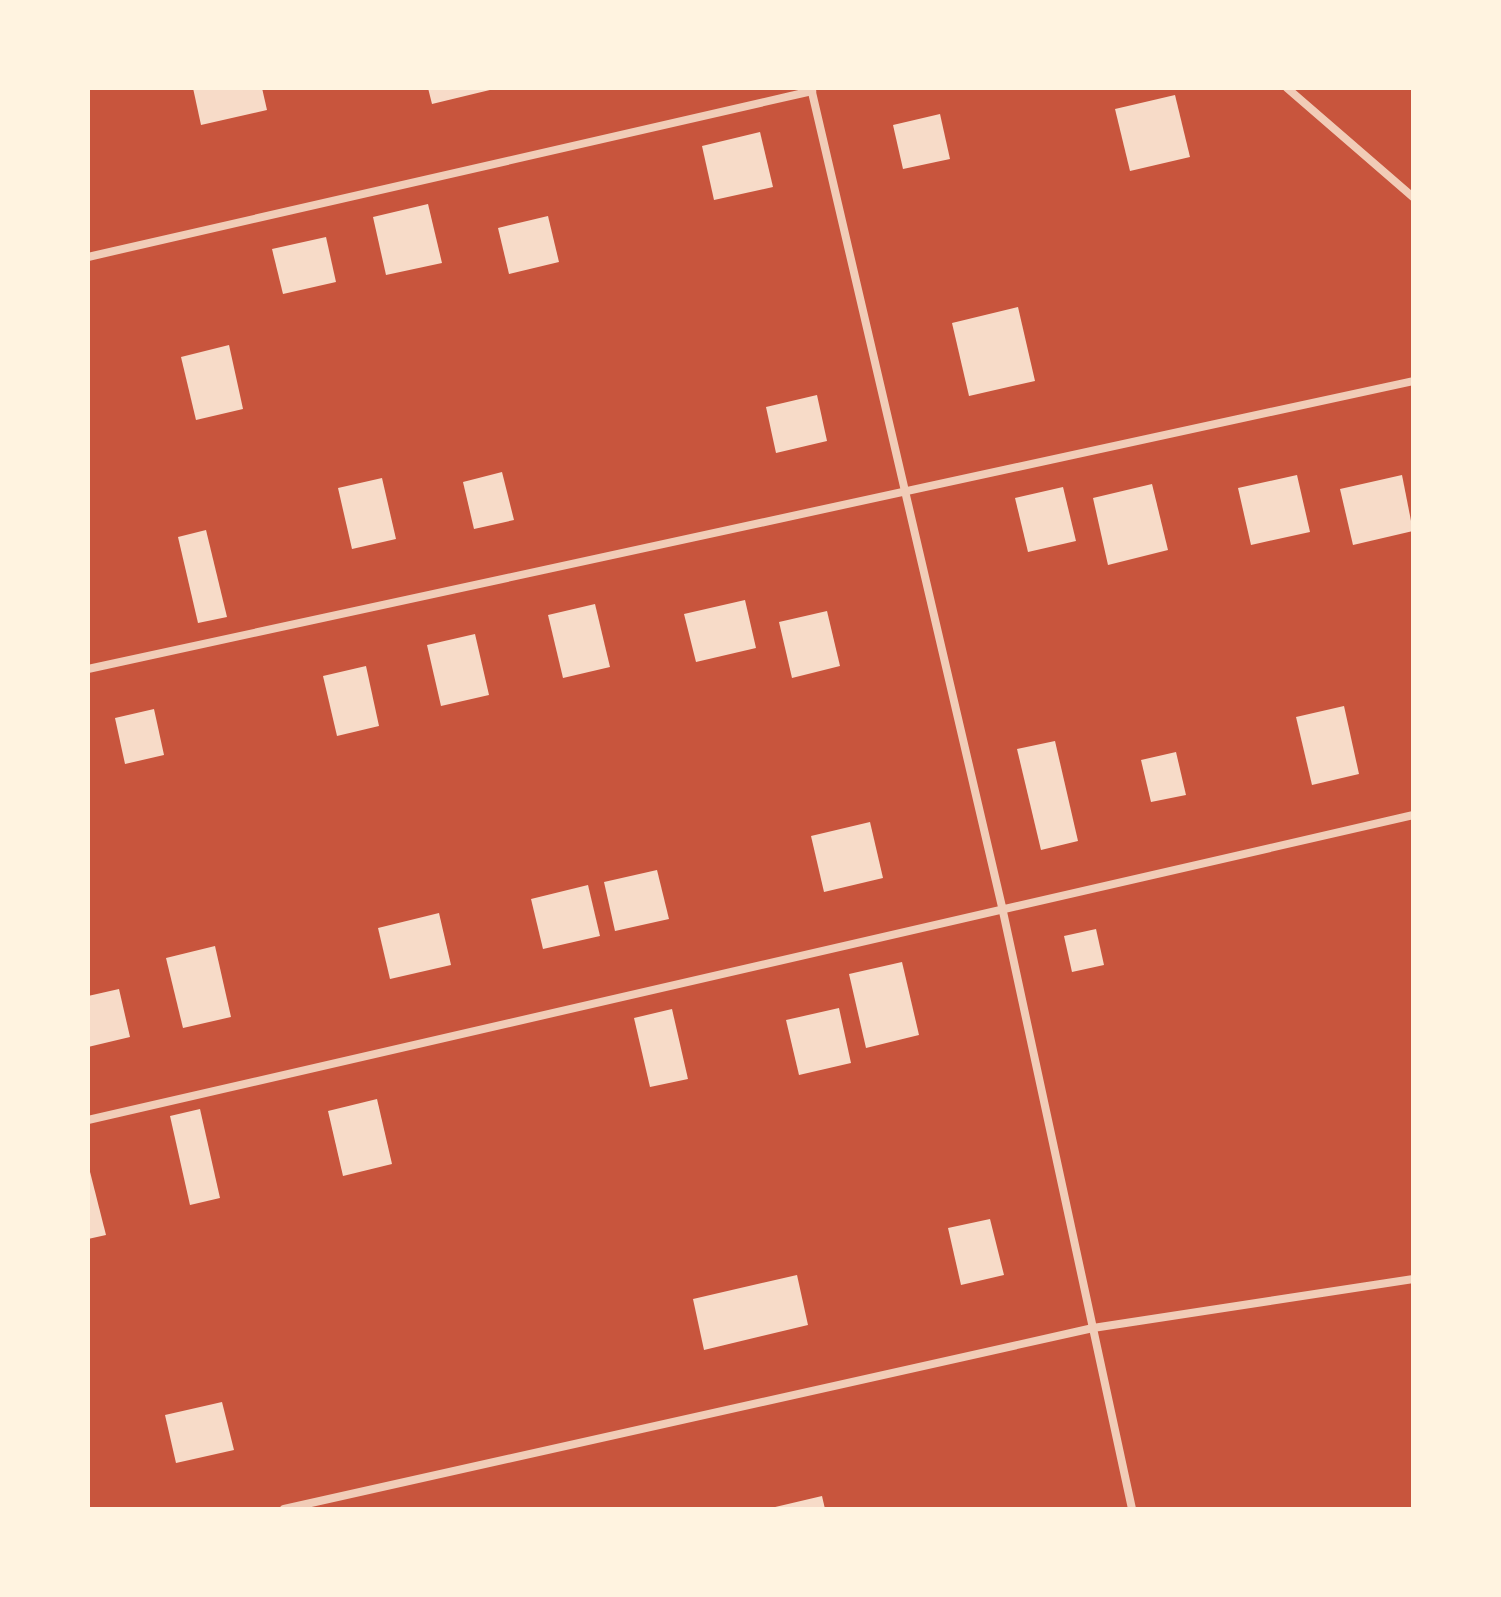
<!DOCTYPE html>
<style>
body{margin:0}
#map{position:relative;width:1501px;height:1597px;overflow:hidden;background:#c8553d;font-family:"Nunito Sans",sans-serif}
div>[style]{position:absolute}
[style*='--x']{left:calc(var(--x)*1px);top:calc(var(--y)*1px);width:calc(var(--w)*1px);rotate:calc(var(--a)*1deg)}
.building>*{inset:0;background:#f7dbc8}
.minor>*{height:8px;margin:-4px;padding:0 4px;transform-origin:4px;border-radius:4px;background:#f1ccb7}
span{translate:-50% -50%;white-space:nowrap;text-align:center;line-height:1.15;-webkit-text-stroke:7px #fff3e0;paint-order:stroke}
.frame{position:absolute;inset:0;border:90px solid #fff3e0;pointer-events:none}
</style>
<div id="map">
<div class="building">
<div style="clip-path:polygon(193px 88px,262px 88px,267px 110px,201px 125px)"></div>
<div style="clip-path:polygon(428px 88px,494px 88px,494px 89px,432px 104px)"></div>
<div style="clip-path:polygon(1175px 95px,1190px 157px,1130px 171px,1115px 109px)"></div>
<div style="clip-path:polygon(940px 114px,950px 159px,903px 169px,893px 125px)"></div>
<div style="clip-path:polygon(760px 132px,773px 187px,714px 200px,702px 146px)"></div>
<div style="clip-path:polygon(428px 204px,442px 263px,386px 275px,373px 217px)"></div>
<div style="clip-path:polygon(548px 216px,559px 262px,509px 274px,498px 228px)"></div>
<div style="clip-path:polygon(326px 237px,336px 282px,283px 294px,272px 249px)"></div>
<div style="clip-path:polygon(1018px 307px,1035px 381px,969px 396px,952px 323px)"></div>
<div style="clip-path:polygon(229px 345px,243px 409px,196px 420px,181px 357px)"></div>
<div style="clip-path:polygon(817px 395px,827px 441px,776px 453px,766px 407px)"></div>
<div style="clip-path:polygon(502px 472px,514px 520px,474px 529px,463px 482px)"></div>
<div style="clip-path:polygon(1297px 475px,1310px 532px,1251px 545px,1238px 488px)"></div>
<div style="clip-path:polygon(1402px 475px,1413px 531px,1353px 545px,1340px 489px)"></div>
<div style="clip-path:polygon(382px 478px,396px 539px,352px 549px,338px 488px)"></div>
<div style="clip-path:polygon(1152px 484px,1168px 550px,1108px 565px,1093px 498px)"></div>
<div style="clip-path:polygon(1063px 487px,1076px 541px,1028px 552px,1015px 498px)"></div>
<div style="clip-path:polygon(206px 530px,227px 617px,198px 623px,178px 537px)"></div>
<div style="clip-path:polygon(745px 600px,756px 648px,696px 662px,684px 614px)"></div>
<div style="clip-path:polygon(595px 604px,610px 667px,563px 678px,548px 615px)"></div>
<div style="clip-path:polygon(827px 611px,840px 666px,792px 678px,779px 622px)"></div>
<div style="clip-path:polygon(475px 634px,489px 695px,441px 706px,427px 645px)"></div>
<div style="clip-path:polygon(366px 666px,379px 726px,337px 736px,323px 676px)"></div>
<div style="clip-path:polygon(1344px 706px,1359px 774px,1312px 785px,1296px 717px)"></div>
<div style="clip-path:polygon(154px 709px,164px 755px,125px 764px,115px 718px)"></div>
<div style="clip-path:polygon(1055px 741px,1078px 841px,1041px 850px,1017px 749px)"></div>
<div style="clip-path:polygon(1176px 752px,1186px 795px,1151px 802px,1141px 760px)"></div>
<div style="clip-path:polygon(870px 822px,883px 878px,824px 892px,811px 836px)"></div>
<div style="clip-path:polygon(657px 870px,669px 919px,615px 931px,604px 882px)"></div>
<div style="clip-path:polygon(588px 885px,600px 936px,543px 949px,531px 899px)"></div>
<div style="clip-path:polygon(439px 913px,451px 965px,390px 979px,378px 928px)"></div>
<div style="clip-path:polygon(1096px 929px,1104px 965px,1072px 972px,1064px 936px)"></div>
<div style="clip-path:polygon(215px 946px,231px 1017px,183px 1028px,166px 958px)"></div>
<div style="clip-path:polygon(902px 962px,919px 1035px,866px 1048px,849px 974px)"></div>
<div style="clip-path:polygon(119px 989px,130px 1037px,88px 1047px,88px 996px)"></div>
<div style="clip-path:polygon(839px 1008px,851px 1063px,799px 1075px,786px 1020px)"></div>
<div style="clip-path:polygon(672px 1009px,688px 1079px,650px 1087px,634px 1018px)"></div>
<div style="clip-path:polygon(377px 1099px,392px 1164px,343px 1176px,328px 1111px)"></div>
<div style="clip-path:polygon(200px 1109px,220px 1198px,190px 1205px,170px 1116px)"></div>
<div style="clip-path:polygon(88px 1164px,106px 1235px,88px 1239px)"></div>
<div style="clip-path:polygon(990px 1219px,1004px 1275px,961px 1285px,948px 1228px)"></div>
<div style="clip-path:polygon(797px 1275px,808px 1325px,704px 1350px,693px 1299px)"></div>
<div style="clip-path:polygon(222px 1402px,234px 1450px,176px 1463px,165px 1415px)"></div>
<div style="clip-path:polygon(822px 1496px,825px 1509px,771px 1509px,771px 1508px)"></div>
</div>
<div class="minor">
<div style="--x:811;--y:88;--w:841;--a:76.87"></div>
<div style="--x:1002;--y:907;--w:616;--a:77.81"></div>
<div style="--x:1287;--y:88;--w:167;--a:40.9"></div>
<div style="--x:88;--y:257;--w:743;--a:-12.91"></div>
<div style="--x:88;--y:669;--w:1356;--a:-12.26"></div>
<div style="--x:88;--y:1120;--w:1360;--a:-12.96"></div>
<div style="--x:284;--y:1509;--w:829;--a:-12.61"></div>
<div style="--x:1093;--y:1328;--w:324;--a:-8.7"></div>
</div>
<div class="frame"></div>
</div>
